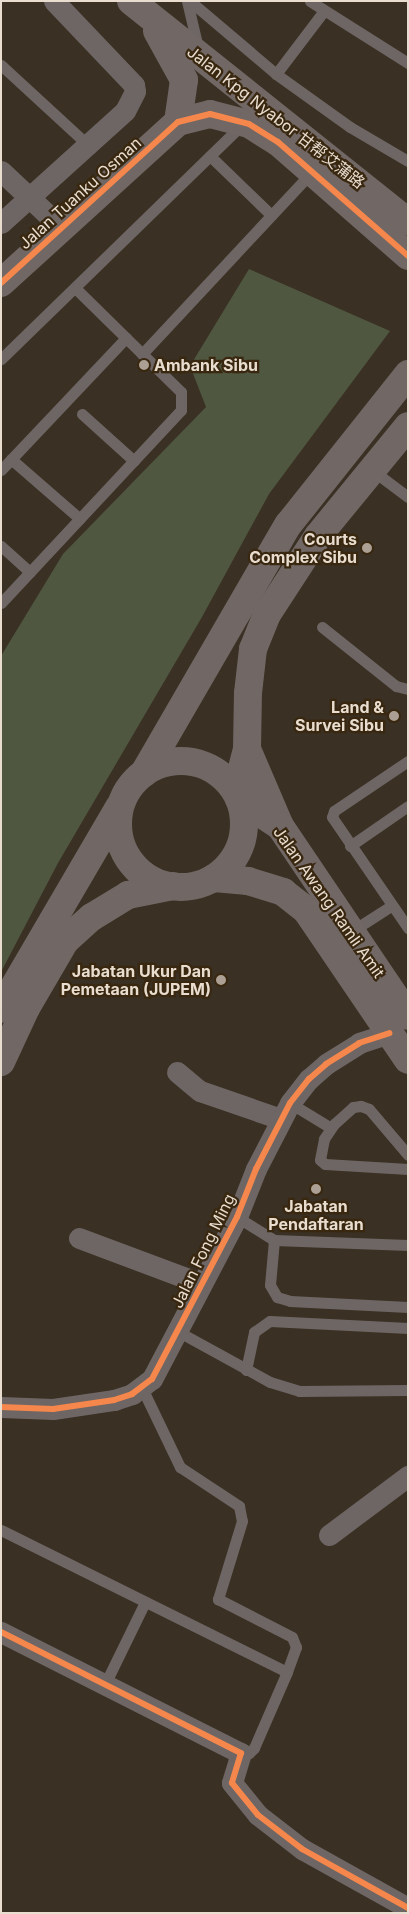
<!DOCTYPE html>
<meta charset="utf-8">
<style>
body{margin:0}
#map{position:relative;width:409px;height:1914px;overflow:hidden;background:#3a3023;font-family:Inter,"Noto Sans SC",sans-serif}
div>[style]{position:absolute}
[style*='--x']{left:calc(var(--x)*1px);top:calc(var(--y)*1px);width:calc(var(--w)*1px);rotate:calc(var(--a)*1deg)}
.green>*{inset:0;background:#4f5740}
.lane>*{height:11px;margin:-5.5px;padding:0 5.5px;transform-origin:5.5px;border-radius:5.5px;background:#6e6664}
.street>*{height:21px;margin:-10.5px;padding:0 10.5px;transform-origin:10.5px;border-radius:10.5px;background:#6e6664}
.secondary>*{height:28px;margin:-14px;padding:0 14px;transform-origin:14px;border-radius:14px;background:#716764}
.secondary>.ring{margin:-14px;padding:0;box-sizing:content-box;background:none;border:28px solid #716764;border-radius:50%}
.cycleway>*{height:6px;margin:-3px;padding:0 3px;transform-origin:3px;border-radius:3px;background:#f5874c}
.dots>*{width:14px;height:14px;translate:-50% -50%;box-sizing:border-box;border:2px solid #39270f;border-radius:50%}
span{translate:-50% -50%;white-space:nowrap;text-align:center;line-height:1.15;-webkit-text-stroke:4.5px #39270f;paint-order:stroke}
.street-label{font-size:16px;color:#e8ddcf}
.poi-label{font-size:16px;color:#e8ddcf;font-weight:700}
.left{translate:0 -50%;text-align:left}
.right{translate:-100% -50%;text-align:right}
.frame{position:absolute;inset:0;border:2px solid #e8ddcf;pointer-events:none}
</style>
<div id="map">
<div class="green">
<div style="clip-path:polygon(249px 269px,390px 331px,269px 494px,202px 617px,58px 863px,1px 972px,1px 656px,63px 554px,206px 407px,190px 366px)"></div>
</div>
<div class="lane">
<div style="--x:187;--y:1;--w:48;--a:76.8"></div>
<div style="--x:190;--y:1;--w:113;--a:40.3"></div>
<div style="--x:276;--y:74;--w:91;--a:35.6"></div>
<div style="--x:350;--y:127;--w:67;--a:30.4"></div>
<div style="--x:310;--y:1;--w:116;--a:32.3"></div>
<div style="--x:1;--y:65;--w:117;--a:42.6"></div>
<div style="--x:276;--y:74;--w:78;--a:-52.8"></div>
<div style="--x:210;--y:156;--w:85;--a:44"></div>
<div style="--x:142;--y:354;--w:249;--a:-47"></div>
<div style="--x:1;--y:359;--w:337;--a:-44.2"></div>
<div style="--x:82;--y:414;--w:70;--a:42.1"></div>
<div style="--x:11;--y:459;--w:91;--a:41"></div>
<div style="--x:1;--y:470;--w:182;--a:-46.6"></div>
<div style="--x:372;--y:470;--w:45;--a:36.9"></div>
<div style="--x:1;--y:546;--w:39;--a:42"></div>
<div style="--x:1;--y:603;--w:264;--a:-47"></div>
<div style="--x:181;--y:410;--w:18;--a:-90"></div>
<div style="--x:181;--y:392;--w:148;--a:-135.5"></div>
<div style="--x:322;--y:627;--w:95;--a:38.6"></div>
<div style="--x:396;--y:686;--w:12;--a:14"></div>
<div style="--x:408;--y:761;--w:89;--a:146"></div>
<div style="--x:334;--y:811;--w:6;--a:108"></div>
<div style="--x:332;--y:817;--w:135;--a:55.6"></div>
<div style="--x:350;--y:846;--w:70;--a:-34.6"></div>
<div style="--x:352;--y:931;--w:46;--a:-32.7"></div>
<div style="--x:290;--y:1103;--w:48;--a:31.4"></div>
<div style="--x:408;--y:1155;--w:60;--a:-130.3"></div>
<div style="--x:369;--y:1109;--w:9;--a:-159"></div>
<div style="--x:361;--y:1106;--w:8;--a:173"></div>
<div style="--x:353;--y:1107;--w:25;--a:138"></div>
<div style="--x:334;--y:1124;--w:18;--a:124"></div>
<div style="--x:324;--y:1139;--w:21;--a:101"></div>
<div style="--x:320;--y:1160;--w:6;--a:39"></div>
<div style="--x:325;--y:1164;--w:83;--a:3.4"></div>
<div style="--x:237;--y:1217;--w:44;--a:31.9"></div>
<div style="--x:274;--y:1240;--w:134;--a:2.1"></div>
<div style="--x:274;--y:1240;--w:45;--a:95.1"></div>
<div style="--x:270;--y:1285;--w:14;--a:60"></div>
<div style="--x:277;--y:1297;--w:14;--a:17"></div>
<div style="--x:290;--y:1301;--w:118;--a:2.9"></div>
<div style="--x:179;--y:1332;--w:104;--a:28.8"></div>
<div style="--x:270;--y:1382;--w:30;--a:17"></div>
<div style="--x:299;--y:1391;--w:109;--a:-0.5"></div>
<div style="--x:246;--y:1370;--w:39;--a:-78"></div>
<div style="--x:254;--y:1332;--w:19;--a:-35"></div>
<div style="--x:270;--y:1321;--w:138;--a:2.9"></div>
<div style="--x:142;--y:1388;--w:88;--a:64.3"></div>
<div style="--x:180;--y:1467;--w:71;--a:33.5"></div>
<div style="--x:239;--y:1506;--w:15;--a:79"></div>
<div style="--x:242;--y:1521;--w:82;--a:107.1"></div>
<div style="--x:218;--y:1599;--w:83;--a:27.2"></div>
<div style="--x:292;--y:1637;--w:11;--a:68"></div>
<div style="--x:296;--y:1647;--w:27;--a:110"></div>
<div style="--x:1;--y:1530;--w:319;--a:26.4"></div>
<div style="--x:287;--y:1672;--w:83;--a:113.5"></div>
<div style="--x:254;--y:1748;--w:7;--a:135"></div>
<div style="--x:249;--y:1753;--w:8;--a:180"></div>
<div style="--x:106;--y:1682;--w:87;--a:-64"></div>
</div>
<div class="street">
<div style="--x:1;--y:171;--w:83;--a:43.1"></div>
<div style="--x:1;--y:223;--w:167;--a:-42.1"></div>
<div style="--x:125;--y:111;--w:22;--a:-63"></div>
<div style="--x:135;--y:91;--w:6;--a:-99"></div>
<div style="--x:134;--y:85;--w:116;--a:-133.6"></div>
<div style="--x:177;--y:1072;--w:30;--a:40"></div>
<div style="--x:200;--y:1091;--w:86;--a:19.1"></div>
<div style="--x:79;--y:1238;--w:131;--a:20.5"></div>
<div style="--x:1;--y:1407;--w:52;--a:2.2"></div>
<div style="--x:53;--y:1409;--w:62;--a:-8.4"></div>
<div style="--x:114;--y:1400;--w:19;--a:-18"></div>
<div style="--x:132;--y:1394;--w:25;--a:-37"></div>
<div style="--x:152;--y:1379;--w:183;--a:-62.3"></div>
<div style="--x:237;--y:1217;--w:52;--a:-68.4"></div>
<div style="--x:256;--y:1169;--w:74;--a:-62.7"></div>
<div style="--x:290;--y:1103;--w:31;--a:-52"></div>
<div style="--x:309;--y:1079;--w:23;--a:-41"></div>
<div style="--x:326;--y:1064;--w:39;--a:-32"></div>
<div style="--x:359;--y:1043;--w:32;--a:-18"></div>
<div style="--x:329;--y:1535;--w:99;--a:-36.8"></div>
<div style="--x:1;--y:1632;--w:269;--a:26.8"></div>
<div style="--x:241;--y:1753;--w:31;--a:107"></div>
<div style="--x:232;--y:1783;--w:41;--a:50.9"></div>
<div style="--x:258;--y:1815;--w:56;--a:37.7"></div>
<div style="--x:302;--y:1849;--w:121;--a:29.1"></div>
</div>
<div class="secondary">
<div style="--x:131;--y:1;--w:354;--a:38.6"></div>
<div style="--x:157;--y:31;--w:56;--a:61.1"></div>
<div style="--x:184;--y:80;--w:42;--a:98.1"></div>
<div style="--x:1;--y:283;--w:239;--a:-42.3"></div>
<div style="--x:178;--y:122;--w:33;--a:-14"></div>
<div style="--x:210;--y:114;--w:40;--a:14.4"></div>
<div style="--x:249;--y:124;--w:34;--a:32"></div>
<div style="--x:278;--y:142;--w:173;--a:41.2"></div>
<div style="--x:247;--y:749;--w:84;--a:66.8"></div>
<div class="ring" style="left:118px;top:761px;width:98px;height:98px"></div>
<div style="--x:144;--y:773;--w:287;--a:-59.9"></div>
<div style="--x:288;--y:525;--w:193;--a:-51.5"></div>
<div style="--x:236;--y:792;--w:44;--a:-75.7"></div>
<div style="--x:247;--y:749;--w:56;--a:-89"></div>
<div style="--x:248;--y:693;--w:44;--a:-83.5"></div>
<div style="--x:253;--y:649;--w:35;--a:-68"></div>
<div style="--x:266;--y:616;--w:95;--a:-57"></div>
<div style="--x:318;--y:536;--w:142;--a:-50.7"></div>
<div style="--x:239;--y:799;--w:49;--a:33.4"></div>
<div style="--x:280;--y:826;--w:229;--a:56"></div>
<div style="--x:214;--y:878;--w:34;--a:5"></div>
<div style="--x:248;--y:881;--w:37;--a:17"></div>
<div style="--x:283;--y:892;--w:29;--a:38"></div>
<div style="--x:306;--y:910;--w:181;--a:55.8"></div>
<div style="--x:1;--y:1009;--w:234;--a:-59.7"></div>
<div style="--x:1;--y:1062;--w:60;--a:-65.2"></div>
<div style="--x:26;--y:1008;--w:78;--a:-59.8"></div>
<div style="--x:65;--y:941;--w:36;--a:-42"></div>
<div style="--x:92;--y:917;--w:42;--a:-31.4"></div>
<div style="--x:128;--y:895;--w:46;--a:-11.3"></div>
</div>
<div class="cycleway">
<div style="--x:1;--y:283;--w:239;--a:-42.3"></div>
<div style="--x:178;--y:122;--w:33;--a:-14"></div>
<div style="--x:210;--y:114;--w:40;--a:14.4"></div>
<div style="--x:249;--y:124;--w:34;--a:32"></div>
<div style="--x:278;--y:142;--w:173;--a:41.2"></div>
<div style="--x:1;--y:1407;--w:52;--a:2.2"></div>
<div style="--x:53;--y:1409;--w:62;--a:-8.4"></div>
<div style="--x:114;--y:1400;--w:19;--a:-18"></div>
<div style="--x:132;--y:1394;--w:25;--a:-37"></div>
<div style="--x:152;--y:1379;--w:183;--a:-62.3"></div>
<div style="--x:237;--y:1217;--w:52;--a:-68.4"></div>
<div style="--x:256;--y:1169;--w:74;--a:-62.7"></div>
<div style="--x:290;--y:1103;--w:31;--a:-52"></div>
<div style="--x:309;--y:1079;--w:23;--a:-41"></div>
<div style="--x:326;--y:1064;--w:39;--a:-32"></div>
<div style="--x:359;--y:1043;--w:32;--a:-18"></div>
<div style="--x:1;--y:1632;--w:269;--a:26.8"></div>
<div style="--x:241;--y:1753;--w:31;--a:107"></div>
<div style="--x:232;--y:1783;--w:41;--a:50.9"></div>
<div style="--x:258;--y:1815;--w:56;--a:37.7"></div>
<div style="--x:302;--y:1849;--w:121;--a:29.1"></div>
</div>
<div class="dots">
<div style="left:144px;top:365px;background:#aba093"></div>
<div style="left:367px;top:548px;background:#aba093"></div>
<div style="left:394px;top:716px;background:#aba093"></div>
<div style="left:221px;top:980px;background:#aba093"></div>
<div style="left:316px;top:1189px;background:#aba093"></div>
</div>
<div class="street-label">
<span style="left:276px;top:117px;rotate:38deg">Jalan Kpg Nyabor 甘帮艾蒲路</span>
<span style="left:80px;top:193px;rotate:-42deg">Jalan Tuanku Osman</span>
<span style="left:329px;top:902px;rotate:55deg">Jalan Awang Ramli Amit</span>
<span style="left:203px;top:1251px;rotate:-64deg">Jalan Fong Ming</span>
</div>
<div class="poi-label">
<span class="left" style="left:154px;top:365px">Ambank Sibu</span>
<span class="right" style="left:357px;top:548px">Courts<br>Complex Sibu</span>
<span class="right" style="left:384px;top:716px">Land &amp;<br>Survei Sibu</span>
<span class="right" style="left:211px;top:980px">Jabatan Ukur Dan<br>Pemetaan (JUPEM)</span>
<span style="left:316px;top:1215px">Jabatan<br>Pendaftaran</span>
</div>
<div class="frame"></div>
</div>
